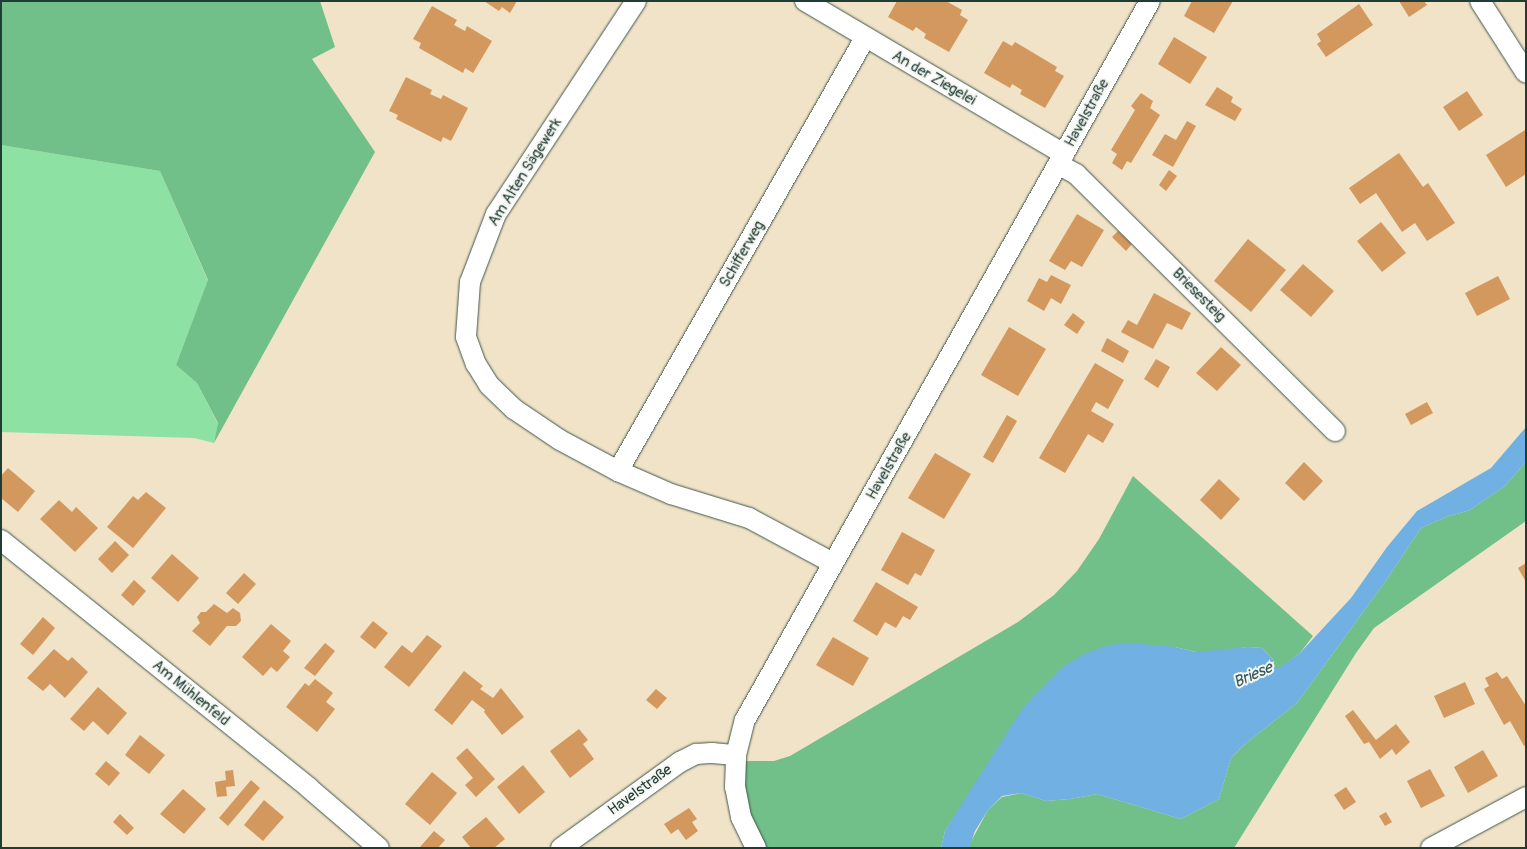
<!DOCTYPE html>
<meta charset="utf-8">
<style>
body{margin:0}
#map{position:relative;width:1527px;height:849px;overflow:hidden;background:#f1e3c8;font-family:Pangolin,sans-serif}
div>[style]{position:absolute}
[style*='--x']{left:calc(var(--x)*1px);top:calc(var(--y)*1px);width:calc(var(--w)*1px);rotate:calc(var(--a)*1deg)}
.green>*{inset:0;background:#8ce1a3}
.forest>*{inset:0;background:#71bf89}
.water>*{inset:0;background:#70b0e3}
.building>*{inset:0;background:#d3985e}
.roads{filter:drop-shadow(0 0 1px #3e564a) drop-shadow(0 0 1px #3e564a)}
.minor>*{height:20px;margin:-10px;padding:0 10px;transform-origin:10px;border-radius:10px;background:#fff}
span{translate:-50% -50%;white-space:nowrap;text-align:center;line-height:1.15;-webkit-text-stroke:4px #f6f6f2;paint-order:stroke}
.street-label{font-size:15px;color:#1f3d34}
.water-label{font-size:16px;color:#335a60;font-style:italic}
.frame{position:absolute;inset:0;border:2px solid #1f3d34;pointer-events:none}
</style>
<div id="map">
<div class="green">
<div style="clip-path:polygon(1px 145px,160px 171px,208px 281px,176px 365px,197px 383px,218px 424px,214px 443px,194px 438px,1px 432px)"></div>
</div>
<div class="forest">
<div style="clip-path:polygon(1px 1px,320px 1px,335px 47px,312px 59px,375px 152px,214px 443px,218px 423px,197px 383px,176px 365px,208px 280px,160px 171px,1px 145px)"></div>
<div style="clip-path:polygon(1526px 462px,1526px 521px,1374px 628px,1356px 653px,1234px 848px,968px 847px,988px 810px,1002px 797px,1021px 793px,1046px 801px,1070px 799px,1097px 794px,1181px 819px,1219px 799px,1231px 758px,1245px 744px,1297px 703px,1385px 582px,1421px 528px,1446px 517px,1470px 510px,1505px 486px)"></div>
<div style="clip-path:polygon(1133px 476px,1313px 636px,1300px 653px,1276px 671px,1272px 658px,1262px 648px,1248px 647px,1210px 652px,1196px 652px,1175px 647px,971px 791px,945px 831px,941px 848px,761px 848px,744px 816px,741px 761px,774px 761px,790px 756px,1018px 622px,1054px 595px,1077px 571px,1099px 539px)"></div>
</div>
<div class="water">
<div style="clip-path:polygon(1526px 427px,1526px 462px,1505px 486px,1470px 510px,1446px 517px,1421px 528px,1385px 582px,1297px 703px,1245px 744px,1231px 758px,1219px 799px,1181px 819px,1097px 794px,1070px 799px,1046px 801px,1021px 793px,1002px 796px,988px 810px,975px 831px,969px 848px,941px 848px,945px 831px,956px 813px,1023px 708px,1063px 667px,1084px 654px,1109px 645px,1131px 643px,1175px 647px,1196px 652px,1248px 647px,1262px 648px,1272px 658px,1276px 670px,1300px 653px,1351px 598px,1387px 547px,1417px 511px,1491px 468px)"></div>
</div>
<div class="building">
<div style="clip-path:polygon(484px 1px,517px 1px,510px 13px,502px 7px,499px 11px)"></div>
<div style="clip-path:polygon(897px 1px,946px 1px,962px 10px,960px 15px,968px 20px,949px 52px,924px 38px,926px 34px,916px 27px,913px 31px,888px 17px)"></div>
<div style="clip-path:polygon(1192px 1px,1233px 1px,1214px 33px,1184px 16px)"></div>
<div style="clip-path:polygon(1399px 1px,1424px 1px,1427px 5px,1409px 17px)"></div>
<div style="clip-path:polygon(1359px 4px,1373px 25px,1326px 57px,1317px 44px,1321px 41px,1317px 34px)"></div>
<div style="clip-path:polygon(432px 6px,457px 20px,454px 25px,465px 31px,467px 26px,492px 41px,473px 73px,465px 68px,463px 73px,419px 48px,421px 43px,413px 39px)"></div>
<div style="clip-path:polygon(1174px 37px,1207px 57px,1190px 84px,1158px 64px)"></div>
<div style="clip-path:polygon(1003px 41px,1012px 46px,1015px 42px,1057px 67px,1055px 71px,1064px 76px,1045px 108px,1020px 94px,1022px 90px,1012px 84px,1010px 88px,984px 73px)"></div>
<div style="clip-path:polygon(406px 77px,432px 90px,430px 94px,441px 99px,443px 95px,468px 108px,451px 141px,443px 137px,441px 142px,396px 119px,398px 115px,389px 111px)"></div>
<div style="clip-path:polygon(1217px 87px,1233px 97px,1231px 102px,1242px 109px,1235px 121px,1205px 105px)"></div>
<div style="clip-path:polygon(1467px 91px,1483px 115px,1459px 131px,1443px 107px)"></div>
<div style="clip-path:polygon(1141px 93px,1153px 101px,1150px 108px,1160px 115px,1131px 163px,1127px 161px,1122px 170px,1112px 163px,1117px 154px,1111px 150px,1135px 110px,1131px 106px)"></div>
<div style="clip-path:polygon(1187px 121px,1196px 126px,1173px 167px,1152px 155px,1165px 134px,1176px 140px)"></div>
<div style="clip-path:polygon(1525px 130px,1526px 174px,1506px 187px,1486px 155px)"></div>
<div style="clip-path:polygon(1399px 153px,1423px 187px,1428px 183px,1455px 223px,1427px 241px,1415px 223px,1402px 232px,1376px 193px,1360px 204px,1349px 188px)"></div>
<div style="clip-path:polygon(1169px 170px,1177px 176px,1166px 191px,1159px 185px)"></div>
<div style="clip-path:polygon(1077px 214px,1104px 230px,1082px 267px,1071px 261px,1065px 270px,1049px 261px)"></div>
<div style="clip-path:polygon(1381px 222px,1406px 253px,1382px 272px,1357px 241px)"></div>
<div style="clip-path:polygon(1118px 231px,1132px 244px,1126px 251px,1112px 237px)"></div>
<div style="clip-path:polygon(1248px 239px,1286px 270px,1251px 312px,1214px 281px)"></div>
<div style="clip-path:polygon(1303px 264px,1334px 291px,1311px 317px,1280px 290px)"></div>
<div style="clip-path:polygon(1051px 275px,1071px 285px,1061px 304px,1051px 298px,1044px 311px,1027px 301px,1039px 278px,1047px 282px)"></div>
<div style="clip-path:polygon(1498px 276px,1510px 299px,1477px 316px,1465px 293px)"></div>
<div style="clip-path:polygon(1154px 293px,1191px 313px,1182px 330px,1167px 323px,1153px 349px,1121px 332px,1128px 320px,1137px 325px)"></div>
<div style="clip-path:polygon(1073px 313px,1085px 322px,1077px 334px,1064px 325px)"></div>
<div style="clip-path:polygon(1009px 327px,1046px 349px,1018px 396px,981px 375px)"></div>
<div style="clip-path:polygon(1107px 338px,1129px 351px,1123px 363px,1101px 351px)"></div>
<div style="clip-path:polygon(1221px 347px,1241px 365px,1217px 391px,1196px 373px)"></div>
<div style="clip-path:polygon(1156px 359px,1170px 367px,1158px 388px,1144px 379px)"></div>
<div style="clip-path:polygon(1095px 363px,1124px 380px,1108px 409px,1096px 402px,1091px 411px,1114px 424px,1103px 443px,1088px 434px,1065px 473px,1039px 458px)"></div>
<div style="clip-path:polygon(1427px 402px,1433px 413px,1411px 425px,1405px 414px)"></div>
<div style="clip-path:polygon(1007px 415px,1017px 421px,993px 463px,983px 457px)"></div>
<div style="clip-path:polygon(935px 453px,971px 474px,944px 519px,908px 498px)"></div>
<div style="clip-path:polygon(1304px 462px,1323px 481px,1304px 501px,1285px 483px)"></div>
<div style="clip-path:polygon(8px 468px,35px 491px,18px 512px,1px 498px,1px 476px)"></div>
<div style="clip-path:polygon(1219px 479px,1240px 499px,1221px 520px,1200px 500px)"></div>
<div style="clip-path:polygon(146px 492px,166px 508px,133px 548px,107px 527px,133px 496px,138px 500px)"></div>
<div style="clip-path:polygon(59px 500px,72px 512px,76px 507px,98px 528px,75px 552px,40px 519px)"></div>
<div style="clip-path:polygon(902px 532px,935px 550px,921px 576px,915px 573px,908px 585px,881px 570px)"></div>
<div style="clip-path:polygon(115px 541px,129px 555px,112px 573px,98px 559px)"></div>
<div style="clip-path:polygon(172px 554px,199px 578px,178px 602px,151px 578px)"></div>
<div style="clip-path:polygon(1526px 563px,1526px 582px,1518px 568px)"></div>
<div style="clip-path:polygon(244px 573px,256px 584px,238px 604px,226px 593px)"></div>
<div style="clip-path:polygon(134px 580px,146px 591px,133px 606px,121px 595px)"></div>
<div style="clip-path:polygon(876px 582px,918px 607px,910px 620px,903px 616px,896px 628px,885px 622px,877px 636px,853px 621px)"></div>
<div style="clip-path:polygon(214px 604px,227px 613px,233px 608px,240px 613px,241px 621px,236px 626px,227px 626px,210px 646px,192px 631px,200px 623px,197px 617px,201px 612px,206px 612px)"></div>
<div style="clip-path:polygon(43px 617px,55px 628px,33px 655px,20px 644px)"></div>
<div style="clip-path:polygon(373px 621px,388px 633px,375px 649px,360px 637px)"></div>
<div style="clip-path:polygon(271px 624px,291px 641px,283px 651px,290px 657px,277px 672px,271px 667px,263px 676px,242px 657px)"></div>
<div style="clip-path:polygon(427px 635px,442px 646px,409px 687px,384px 667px,402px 645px,412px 653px)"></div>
<div style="clip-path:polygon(833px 637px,869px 658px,853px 686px,816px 665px)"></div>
<div style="clip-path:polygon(325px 643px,335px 651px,315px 676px,304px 668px)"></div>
<div style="clip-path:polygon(54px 649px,68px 661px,72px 657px,88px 672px,65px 698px,50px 684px,43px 691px,27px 678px)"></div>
<div style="clip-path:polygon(464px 671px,483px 686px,480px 689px,493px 698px,501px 688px,524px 717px,502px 735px,484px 712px,485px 710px,472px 700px,452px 725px,434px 710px)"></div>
<div style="clip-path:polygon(1497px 672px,1502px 679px,1507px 676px,1526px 706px,1526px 745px,1524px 746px,1510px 721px,1504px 725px,1484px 689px,1489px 686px,1485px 678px)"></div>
<div style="clip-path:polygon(315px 679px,333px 693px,326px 702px,335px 709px,317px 732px,286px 707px,305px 683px,309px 686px)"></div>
<div style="clip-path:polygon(1465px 682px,1475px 704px,1444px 718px,1434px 696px)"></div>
<div style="clip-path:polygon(98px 687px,127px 713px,108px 735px,93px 721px,84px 731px,70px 719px)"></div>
<div style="clip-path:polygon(656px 689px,667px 698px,657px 709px,646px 700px)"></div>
<div style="clip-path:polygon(1353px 710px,1376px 740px,1396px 724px,1410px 742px,1396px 755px,1392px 749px,1380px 759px,1369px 742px,1364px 744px,1345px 716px)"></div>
<div style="clip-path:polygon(579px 729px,588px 740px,583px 744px,594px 759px,570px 778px,550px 751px)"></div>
<div style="clip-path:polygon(140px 735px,165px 755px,149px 774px,125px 755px)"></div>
<div style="clip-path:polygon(467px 748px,495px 779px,476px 797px,465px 785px,473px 778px,456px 758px)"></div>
<div style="clip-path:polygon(1483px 750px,1498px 776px,1468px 793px,1454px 767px)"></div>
<div style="clip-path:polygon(106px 761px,120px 773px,109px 786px,95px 774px)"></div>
<div style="clip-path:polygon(523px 765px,545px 792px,519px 814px,497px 787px)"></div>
<div style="clip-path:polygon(1430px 769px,1445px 796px,1421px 808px,1407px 781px)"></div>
<div style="clip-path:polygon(233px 770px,235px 786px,226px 787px,227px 796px,217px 797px,215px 782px,226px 780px,225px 771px)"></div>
<div style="clip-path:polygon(432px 772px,457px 793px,430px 825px,405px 804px)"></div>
<div style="clip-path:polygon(251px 780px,260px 788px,228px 826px,219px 818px)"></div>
<div style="clip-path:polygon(1346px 787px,1356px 802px,1344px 810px,1334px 795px)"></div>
<div style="clip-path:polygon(183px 789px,206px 809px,184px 834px,160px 814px)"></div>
<div style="clip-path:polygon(264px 800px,284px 817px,263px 841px,244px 825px)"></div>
<div style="clip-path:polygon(689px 808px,697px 819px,692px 822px,698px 831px,686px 840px,678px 829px,671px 834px,664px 824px)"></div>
<div style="clip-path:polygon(1386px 812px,1392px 822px,1385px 826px,1379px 816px)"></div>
<div style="clip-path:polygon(120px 814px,134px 828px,127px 835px,113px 822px)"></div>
<div style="clip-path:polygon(486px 817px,505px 839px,494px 848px,471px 848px,462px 837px)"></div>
<div style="clip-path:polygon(434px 831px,445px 840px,438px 848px,422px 848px,420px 847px)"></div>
</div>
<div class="roads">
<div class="minor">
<div style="--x:636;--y:1;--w:255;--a:123.3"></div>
<div style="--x:496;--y:214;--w:73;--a:110.9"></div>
<div style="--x:470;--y:282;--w:55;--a:94.2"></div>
<div style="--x:466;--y:337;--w:29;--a:70"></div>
<div style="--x:476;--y:364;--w:25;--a:58"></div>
<div style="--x:489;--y:385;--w:35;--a:44"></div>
<div style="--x:514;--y:409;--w:55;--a:34"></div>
<div style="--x:560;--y:440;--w:66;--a:28.1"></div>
<div style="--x:618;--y:471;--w:58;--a:23.5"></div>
<div style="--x:671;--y:494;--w:82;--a:17.1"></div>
<div style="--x:749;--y:518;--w:95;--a:28.2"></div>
<div style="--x:805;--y:1;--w:301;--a:30.6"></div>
<div style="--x:1480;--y:1;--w:85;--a:57.4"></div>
<div style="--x:1058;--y:164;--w:21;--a:29"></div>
<div style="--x:1076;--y:174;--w:365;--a:44.8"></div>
<div style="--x:618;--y:471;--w:498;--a:-60.3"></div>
<div style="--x:1;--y:540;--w:395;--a:38.8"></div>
<div style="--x:309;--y:788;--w:92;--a:40.6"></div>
<div style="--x:561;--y:848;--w:147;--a:-35.9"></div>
<div style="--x:680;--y:762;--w:18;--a:-27"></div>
<div style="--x:696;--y:754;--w:16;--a:-4"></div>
<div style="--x:712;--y:753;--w:24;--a:5"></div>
<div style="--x:756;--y:848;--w:34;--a:-116"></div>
<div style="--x:741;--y:817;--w:31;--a:-101"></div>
<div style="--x:735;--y:787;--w:32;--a:-88"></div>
<div style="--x:736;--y:755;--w:36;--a:-76"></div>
<div style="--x:745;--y:720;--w:825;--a:-60.61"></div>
<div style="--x:1431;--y:848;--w:108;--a:-28.2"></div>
</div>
</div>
<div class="street-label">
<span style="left:934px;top:78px;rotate:30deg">An der Ziegelei</span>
<span style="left:1087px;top:113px;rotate:-61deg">Havelstraße</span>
<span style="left:525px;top:172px;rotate:-58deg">Am Alten Sägewerk</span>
<span style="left:742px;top:254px;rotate:-60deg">Schifferweg</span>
<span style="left:1199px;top:295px;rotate:45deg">Briesesteig</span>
<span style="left:889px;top:466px;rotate:-60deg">Havelstraße</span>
<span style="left:191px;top:693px;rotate:39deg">Am Mühlenfeld</span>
<span style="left:640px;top:790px;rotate:-36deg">Havelstraße</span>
</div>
<div class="water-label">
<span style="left:1253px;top:675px;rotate:-24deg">Briese</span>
</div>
<div class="frame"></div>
</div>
